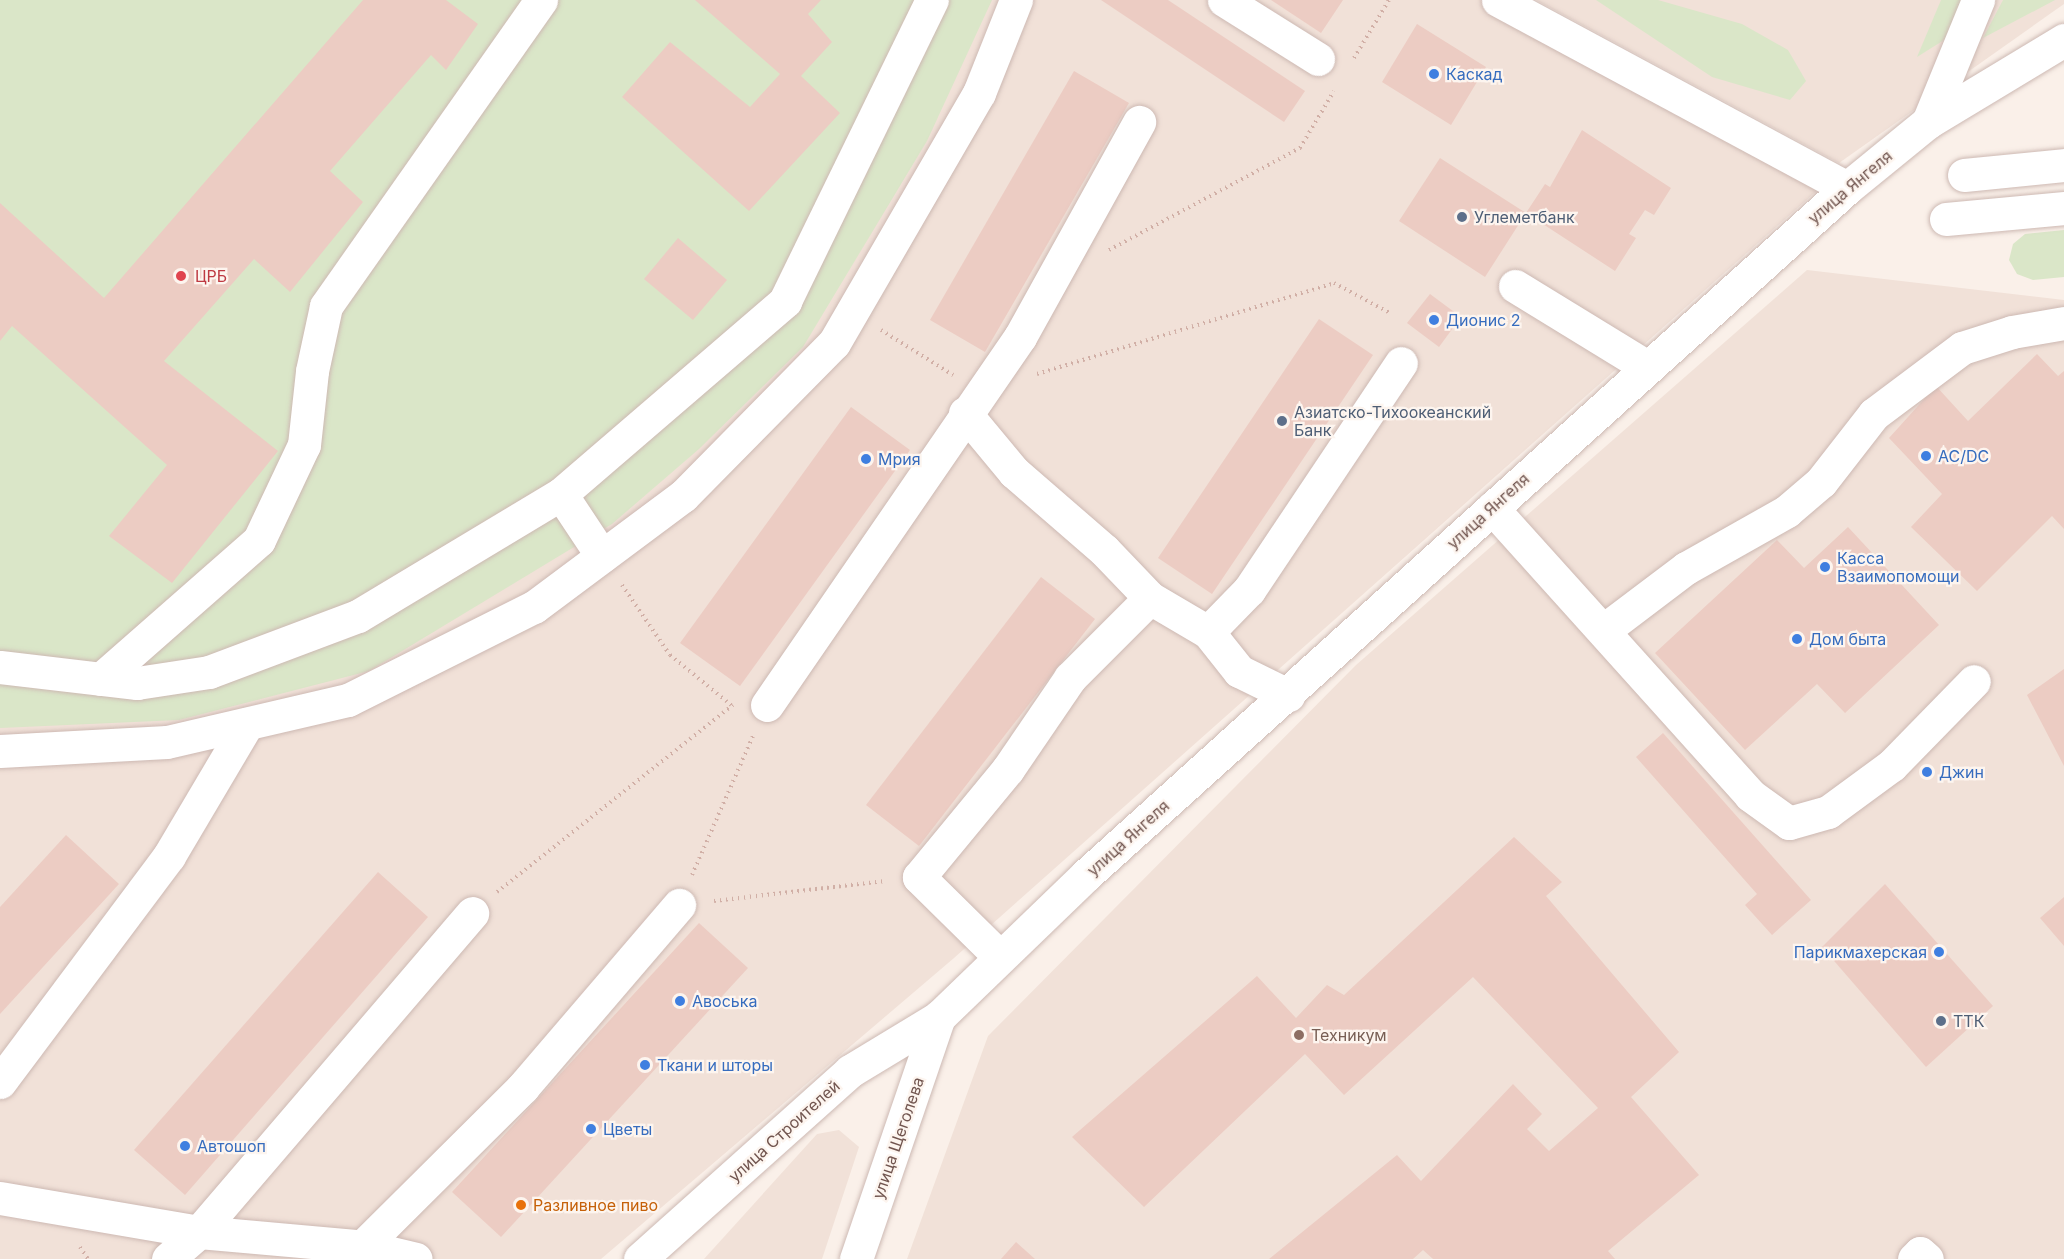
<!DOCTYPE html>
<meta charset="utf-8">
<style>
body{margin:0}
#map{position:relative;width:2064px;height:1259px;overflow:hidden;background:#faf0e9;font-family:Inter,sans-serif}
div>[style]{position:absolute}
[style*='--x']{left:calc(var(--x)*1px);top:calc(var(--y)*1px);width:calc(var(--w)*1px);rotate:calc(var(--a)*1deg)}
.residential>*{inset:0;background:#f1e1d8}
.green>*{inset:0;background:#dae6c8}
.building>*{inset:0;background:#ecccc3}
.path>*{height:4px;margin-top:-2px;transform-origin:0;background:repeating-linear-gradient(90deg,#d1afa6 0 1.5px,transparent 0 6px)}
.roads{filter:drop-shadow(0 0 2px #cdb9b3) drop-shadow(0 0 2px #cdb9b3)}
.minor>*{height:33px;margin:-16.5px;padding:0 16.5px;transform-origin:16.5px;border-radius:16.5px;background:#fff}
.dots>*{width:16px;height:16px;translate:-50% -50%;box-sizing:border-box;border:3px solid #fdf5ef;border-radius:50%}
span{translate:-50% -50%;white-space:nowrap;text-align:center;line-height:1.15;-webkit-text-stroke:4.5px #fdf5ef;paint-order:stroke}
.shop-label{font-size:16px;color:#366cbe}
.left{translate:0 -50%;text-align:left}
.right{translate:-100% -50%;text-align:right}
.street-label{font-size:16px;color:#71554f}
.service-label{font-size:16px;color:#4e5e75}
.health-label{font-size:16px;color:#be3a42}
.education-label{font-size:16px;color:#785e54}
.food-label{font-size:16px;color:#c56008}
</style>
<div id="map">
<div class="residential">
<div style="clip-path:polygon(0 0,1480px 0,1777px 168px,1821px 187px,954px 958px,601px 1259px,0 1259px)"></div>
<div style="clip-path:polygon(1536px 0,2064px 0,2064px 4px,1839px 163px)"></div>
<div style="clip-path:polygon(1807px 270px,2064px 300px,2064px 1259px,907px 1259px,988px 1036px,1356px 665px)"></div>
<div style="clip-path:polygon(839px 1130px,859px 1147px,822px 1259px,704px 1259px,817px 1134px)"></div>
</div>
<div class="green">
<div style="clip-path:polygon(0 0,992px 0,927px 141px,803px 347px,699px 449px,612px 524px,369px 671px,179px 720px,0 728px)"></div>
<div style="clip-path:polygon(1596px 0,1658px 0,1742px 24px,1788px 50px,1806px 81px,1790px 100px,1712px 77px)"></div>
<div style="clip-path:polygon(1941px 0,1987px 0,1968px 25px,1917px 57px)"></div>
<div style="clip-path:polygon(2003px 0,2055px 0,1983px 38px)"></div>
<div style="clip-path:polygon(2064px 230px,2064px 277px,2033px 280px,2017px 274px,2009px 260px,2013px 244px,2025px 234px)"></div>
</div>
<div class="building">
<div style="clip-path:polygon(363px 0,446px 0,478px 24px,446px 70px,431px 55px,330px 171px,363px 202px,290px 292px,254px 259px,164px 361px,278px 451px,172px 583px,109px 536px,167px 465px,12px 326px,0 341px,0 203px,104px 298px)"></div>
<div style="clip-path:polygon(695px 0,821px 0,808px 14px,832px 42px,801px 76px,840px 113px,749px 211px,622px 97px,670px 42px,750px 107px,780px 74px)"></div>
<div style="clip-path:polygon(1101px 0,1168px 0,1305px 91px,1284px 122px)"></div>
<div style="clip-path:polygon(1271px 0,1343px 0,1321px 33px)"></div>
<div style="clip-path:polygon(1417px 24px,1486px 67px,1451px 125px,1382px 82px)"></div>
<div style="clip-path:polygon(1074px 71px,1129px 103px,985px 352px,930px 320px)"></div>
<div style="clip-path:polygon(1582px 130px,1671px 188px,1654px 215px,1645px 210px,1629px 234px,1636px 238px,1615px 271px,1526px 213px,1545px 184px,1550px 187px)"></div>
<div style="clip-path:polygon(1440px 158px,1526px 213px,1485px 277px,1399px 221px)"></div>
<div style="clip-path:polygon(678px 238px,727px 280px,693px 320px,644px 279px)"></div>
<div style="clip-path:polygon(1430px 294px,1461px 317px,1439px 347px,1407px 323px)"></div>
<div style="clip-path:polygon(1319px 319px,1373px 355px,1212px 594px,1158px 558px)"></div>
<div style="clip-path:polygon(2037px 354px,2058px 376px,2064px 371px,2064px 529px,2052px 516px,1977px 591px,1911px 527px,1942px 494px,1889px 438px,1936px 386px,1968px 421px)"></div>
<div style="clip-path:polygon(851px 407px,910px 450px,740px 686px,680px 643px)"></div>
<div style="clip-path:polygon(1848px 527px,1939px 625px,1845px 713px,1817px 684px,1745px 750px,1655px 653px,1777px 540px,1804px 568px)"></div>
<div style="clip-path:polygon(1041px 577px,1095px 619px,919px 846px,866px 805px)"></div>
<div style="clip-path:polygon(2064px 669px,2064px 766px,2027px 695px)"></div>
<div style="clip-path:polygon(1663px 733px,1811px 900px,1772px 935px,1745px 905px,1757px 894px,1636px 757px)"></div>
<div style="clip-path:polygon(66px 835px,119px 884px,0 1014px,0 907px)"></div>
<div style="clip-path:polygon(1514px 837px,1562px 882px,1546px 896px,1679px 1052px,1631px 1097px,1699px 1175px,1608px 1251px,1615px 1259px,1433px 1259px,1423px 1250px,1413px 1259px,1269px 1259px,1397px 1155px,1421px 1181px,1513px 1084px,1542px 1114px,1527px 1129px,1549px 1151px,1598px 1108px,1473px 977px,1344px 1095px,1305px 1054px,1144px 1207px,1072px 1137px,1257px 976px,1296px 1018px,1327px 985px,1344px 995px)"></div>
<div style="clip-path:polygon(378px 872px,428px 917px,185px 1195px,134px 1150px)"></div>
<div style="clip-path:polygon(1885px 884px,1993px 1006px,1926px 1067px,1822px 947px)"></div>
<div style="clip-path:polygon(2064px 897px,2064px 946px,2040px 918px)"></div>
<div style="clip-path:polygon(699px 923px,748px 968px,501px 1237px,452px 1192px)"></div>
<div style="clip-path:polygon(1016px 1242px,1035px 1259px,1001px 1259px)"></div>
</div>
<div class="path">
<div style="--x:1354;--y:58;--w:68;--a:-58.9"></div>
<div style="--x:1109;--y:250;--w:217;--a:-28.1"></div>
<div style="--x:1300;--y:148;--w:66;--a:-59.2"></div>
<div style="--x:881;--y:330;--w:85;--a:32"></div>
<div style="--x:1037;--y:374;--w:311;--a:-17"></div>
<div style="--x:1334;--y:283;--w:64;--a:28.2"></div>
<div style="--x:622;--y:585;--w:85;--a:55.6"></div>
<div style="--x:670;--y:655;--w:79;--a:39.3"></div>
<div style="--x:692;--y:875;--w:152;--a:-66.3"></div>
<div style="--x:497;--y:892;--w:301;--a:-38.4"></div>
<div style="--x:714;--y:901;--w:172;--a:-6.7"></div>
<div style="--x:80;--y:1247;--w:14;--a:56"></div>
</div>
<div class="roads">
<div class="minor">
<div style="--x:1224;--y:0;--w:111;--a:32.1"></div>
<div style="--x:1498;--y:0;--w:396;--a:28.3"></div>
<div style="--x:1928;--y:122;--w:132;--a:-67.7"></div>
<div style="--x:1964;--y:175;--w:100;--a:-5.7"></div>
<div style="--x:1946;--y:219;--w:119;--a:-5.3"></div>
<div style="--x:1515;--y:286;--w:155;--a:31.5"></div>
<div style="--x:965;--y:413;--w:77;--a:50.3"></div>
<div style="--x:1014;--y:472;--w:119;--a:40.9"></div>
<div style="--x:1104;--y:550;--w:66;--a:46.2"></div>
<div style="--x:1150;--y:598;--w:67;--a:30.4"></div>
<div style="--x:1208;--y:632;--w:50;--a:51.5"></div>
<div style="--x:1239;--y:671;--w:55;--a:26.1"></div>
<div style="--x:1492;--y:508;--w:386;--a:48"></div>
<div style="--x:1750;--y:795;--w:48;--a:35.7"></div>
<div style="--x:1789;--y:823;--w:41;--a:-15.8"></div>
<div style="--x:1828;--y:812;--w:79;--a:-36.3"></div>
<div style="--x:1892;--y:765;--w:117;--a:-45.7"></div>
<div style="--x:602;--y:556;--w:74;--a:-123.5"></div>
<div style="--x:561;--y:494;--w:296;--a:-40.7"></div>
<div style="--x:785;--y:301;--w:335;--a:-64"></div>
<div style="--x:1604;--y:630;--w:103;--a:-37.1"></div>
<div style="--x:1686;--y:568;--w:116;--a:-29.4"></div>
<div style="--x:1787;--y:511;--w:45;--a:-40.5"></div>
<div style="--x:1821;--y:482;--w:86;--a:-52.1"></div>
<div style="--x:1874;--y:414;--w:110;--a:-36.9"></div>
<div style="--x:1962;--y:348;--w:52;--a:-17.7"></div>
<div style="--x:2012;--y:332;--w:53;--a:-9.8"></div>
<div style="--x:1208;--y:632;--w:59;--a:-45.7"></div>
<div style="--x:1249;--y:590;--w:273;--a:-56.2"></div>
<div style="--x:0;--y:667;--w:138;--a:6.7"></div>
<div style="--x:137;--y:683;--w:73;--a:-8.7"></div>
<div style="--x:209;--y:672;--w:159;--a:-20.6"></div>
<div style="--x:358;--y:616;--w:237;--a:-31"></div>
<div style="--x:101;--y:679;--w:210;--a:-41.3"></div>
<div style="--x:259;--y:540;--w:105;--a:-64.7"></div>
<div style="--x:304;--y:445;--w:74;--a:-83.8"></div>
<div style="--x:312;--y:371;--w:66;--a:-77.8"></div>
<div style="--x:326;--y:306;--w:374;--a:-54.9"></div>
<div style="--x:767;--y:705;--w:447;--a:-55.5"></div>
<div style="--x:1020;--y:337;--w:246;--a:-61"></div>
<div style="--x:0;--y:751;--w:167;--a:-3.1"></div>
<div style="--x:167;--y:742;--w:186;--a:-13.1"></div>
<div style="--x:348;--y:700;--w:208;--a:-26.6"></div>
<div style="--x:534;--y:607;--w:186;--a:-36.7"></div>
<div style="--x:683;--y:496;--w:215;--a:-45.4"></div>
<div style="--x:834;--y:343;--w:289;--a:-59.9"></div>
<div style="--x:979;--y:93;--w:100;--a:-68.3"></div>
<div style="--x:1000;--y:957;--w:114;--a:-135.4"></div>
<div style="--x:919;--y:877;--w:140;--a:-50.5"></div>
<div style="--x:1008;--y:769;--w:110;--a:-55.7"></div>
<div style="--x:1070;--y:678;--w:113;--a:-45"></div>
<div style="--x:0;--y:1082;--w:282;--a:-53.2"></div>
<div style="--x:169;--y:856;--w:153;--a:-59.4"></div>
<div style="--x:0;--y:1198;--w:202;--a:9.7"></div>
<div style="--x:199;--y:1232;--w:168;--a:5.1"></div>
<div style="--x:366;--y:1247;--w:51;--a:13.5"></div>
<div style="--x:168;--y:1259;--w:41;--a:-41.1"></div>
<div style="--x:199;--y:1232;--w:420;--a:-49.4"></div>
<div style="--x:350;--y:1259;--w:244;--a:-44.8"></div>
<div style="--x:523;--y:1087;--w:240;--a:-49.4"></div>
<div style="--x:640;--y:1259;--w:282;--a:-41.8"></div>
<div style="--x:850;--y:1071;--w:104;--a:-31.2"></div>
<div style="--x:939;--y:1017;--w:204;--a:-44"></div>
<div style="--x:1086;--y:875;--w:1025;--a:-42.07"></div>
<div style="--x:1847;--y:188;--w:104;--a:-39.2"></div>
<div style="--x:1928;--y:122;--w:159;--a:-31.1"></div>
<div style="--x:856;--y:1259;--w:256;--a:-71.1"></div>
<div style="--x:1914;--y:1259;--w:8;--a:-45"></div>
<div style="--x:1920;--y:1253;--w:9;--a:41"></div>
</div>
</div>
<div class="dots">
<div style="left:1434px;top:74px;background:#3f7fe0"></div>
<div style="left:1462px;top:217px;background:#5c6f8a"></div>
<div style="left:181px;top:276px;background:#e0444e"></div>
<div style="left:1434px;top:320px;background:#3f7fe0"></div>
<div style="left:1282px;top:421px;background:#5c6f8a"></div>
<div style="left:1926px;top:456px;background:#3f7fe0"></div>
<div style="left:866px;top:459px;background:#3f7fe0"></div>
<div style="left:1825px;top:567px;background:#3f7fe0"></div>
<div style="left:1797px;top:639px;background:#3f7fe0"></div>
<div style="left:1927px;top:772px;background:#3f7fe0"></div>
<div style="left:1939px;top:952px;background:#3f7fe0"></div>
<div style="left:680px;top:1001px;background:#3f7fe0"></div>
<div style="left:1941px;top:1021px;background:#5c6f8a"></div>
<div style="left:1299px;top:1035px;background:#8d6e63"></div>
<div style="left:645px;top:1065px;background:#3f7fe0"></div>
<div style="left:591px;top:1129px;background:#3f7fe0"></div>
<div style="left:185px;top:1146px;background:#3f7fe0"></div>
<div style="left:521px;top:1205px;background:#e8710a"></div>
</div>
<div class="shop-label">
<span class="left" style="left:1446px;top:74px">Каскад</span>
<span class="left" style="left:1446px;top:320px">Дионис 2</span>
<span class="left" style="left:1938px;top:456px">AC/DC</span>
<span class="left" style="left:878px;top:459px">Мрия</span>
<span class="left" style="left:1837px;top:567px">Касса<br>Взаимопомощи</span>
<span class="left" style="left:1809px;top:639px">Дом быта</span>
<span class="left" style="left:1939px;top:772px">Джин</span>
<span class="right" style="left:1927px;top:952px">Парикмахерская</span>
<span class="left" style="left:692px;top:1001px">Авоська</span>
<span class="left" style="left:657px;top:1065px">Ткани и шторы</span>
<span class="left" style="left:603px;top:1129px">Цветы</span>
<span class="left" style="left:197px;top:1146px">Автошоп</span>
</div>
<div class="street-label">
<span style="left:1850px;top:187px;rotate:-40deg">улица Янгеля</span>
<span style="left:1488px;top:511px;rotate:-42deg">улица Янгеля</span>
<span style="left:1128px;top:838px;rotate:-42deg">улица Янгеля</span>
<span style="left:784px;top:1131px;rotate:-42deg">улица Строителей</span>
<span style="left:898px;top:1138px;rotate:-71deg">улица Щеголева</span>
</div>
<div class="service-label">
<span class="left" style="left:1474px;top:217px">Углеметбанк</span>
<span class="left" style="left:1294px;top:421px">Азиатско-Тихоокеанский<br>Банк</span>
<span class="left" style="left:1953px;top:1021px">ТТК</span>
</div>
<div class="health-label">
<span class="left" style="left:195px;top:276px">ЦРБ</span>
</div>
<div class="education-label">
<span class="left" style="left:1311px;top:1035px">Техникум</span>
</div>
<div class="food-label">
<span class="left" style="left:533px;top:1205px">Разливное пиво</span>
</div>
</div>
